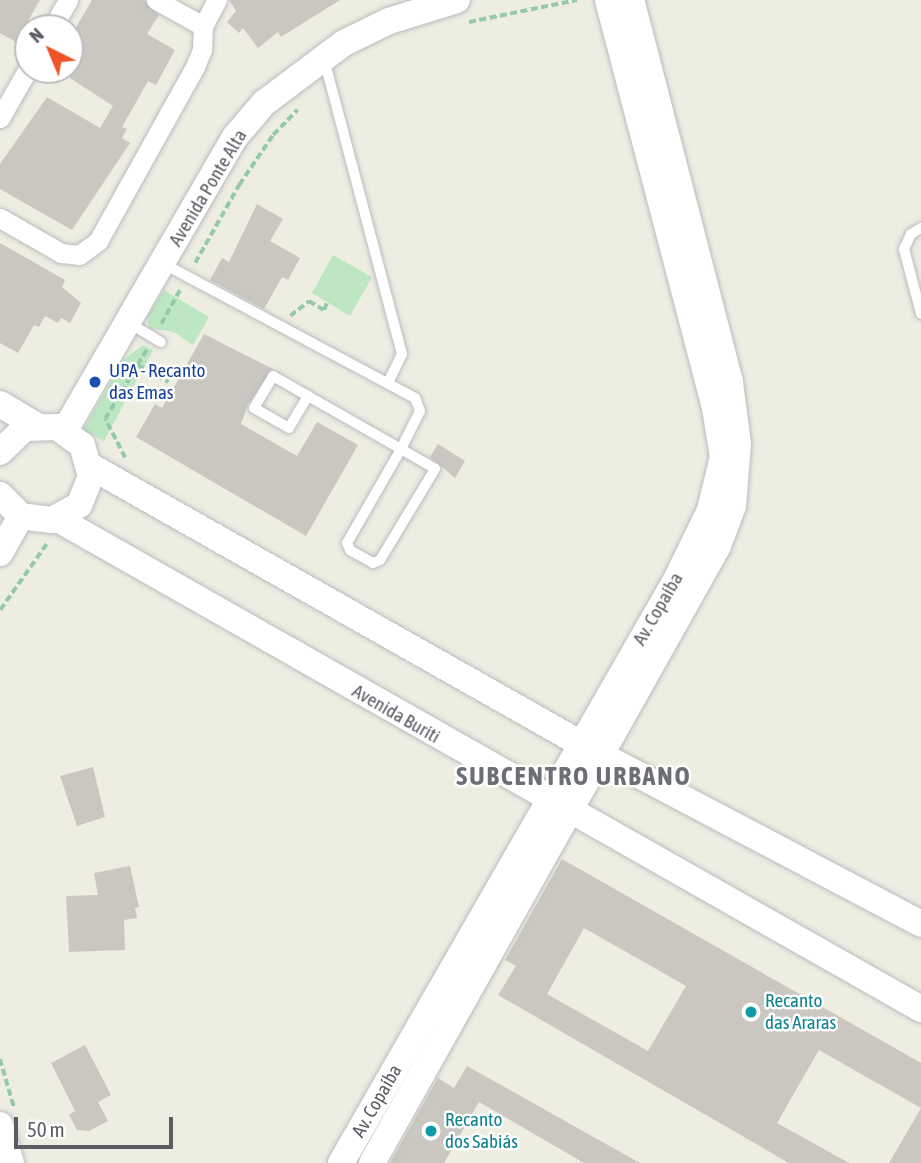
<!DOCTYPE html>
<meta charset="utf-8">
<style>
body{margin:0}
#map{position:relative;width:921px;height:1163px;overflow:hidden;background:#eeede2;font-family:"Asap Condensed",sans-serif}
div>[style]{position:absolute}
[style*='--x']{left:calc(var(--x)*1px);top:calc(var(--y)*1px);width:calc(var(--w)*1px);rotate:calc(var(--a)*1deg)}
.green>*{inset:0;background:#bde7c3}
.building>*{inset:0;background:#c9c7bf}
.path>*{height:3.5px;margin-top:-1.75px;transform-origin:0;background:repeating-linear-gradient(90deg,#96c8ab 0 7px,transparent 0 10.5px)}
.roads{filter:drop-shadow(0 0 2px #babbc1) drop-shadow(0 0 2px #babbc1)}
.lane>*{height:10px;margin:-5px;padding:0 5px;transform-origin:5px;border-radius:5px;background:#fff}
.street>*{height:19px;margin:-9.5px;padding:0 9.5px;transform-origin:9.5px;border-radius:9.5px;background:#fff}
.secondary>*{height:26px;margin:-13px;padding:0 13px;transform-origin:13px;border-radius:13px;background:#fff}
.dots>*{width:19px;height:19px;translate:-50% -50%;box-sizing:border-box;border:4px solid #fff;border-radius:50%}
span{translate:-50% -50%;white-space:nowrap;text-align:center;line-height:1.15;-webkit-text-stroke:5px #fff;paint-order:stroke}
.street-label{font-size:19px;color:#5a5d63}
.transit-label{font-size:19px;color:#164399}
.left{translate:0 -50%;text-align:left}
.culture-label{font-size:19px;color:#0d838f}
.district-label{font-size:26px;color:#6b6f75;font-weight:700;letter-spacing:2px}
.north{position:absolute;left:14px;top:14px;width:70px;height:70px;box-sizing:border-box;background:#fff;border:2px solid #bdbec1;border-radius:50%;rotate:317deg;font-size:19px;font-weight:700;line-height:28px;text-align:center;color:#5a5d63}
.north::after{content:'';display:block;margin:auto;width:24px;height:32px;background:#ef5326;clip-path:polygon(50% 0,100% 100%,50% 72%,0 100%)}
.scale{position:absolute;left:14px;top:1117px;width:159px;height:32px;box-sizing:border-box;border:4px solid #5a5d63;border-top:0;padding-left:9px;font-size:21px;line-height:24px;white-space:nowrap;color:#5a5d63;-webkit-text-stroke:5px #fff;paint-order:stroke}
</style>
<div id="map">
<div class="green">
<div style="clip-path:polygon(333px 255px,372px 277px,350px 316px,312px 293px)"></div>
<div style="clip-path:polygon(164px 290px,209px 317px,193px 345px,174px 332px,149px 328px,147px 317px)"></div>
<div style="clip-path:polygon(143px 345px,153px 350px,104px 441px,83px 430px,124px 359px)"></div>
</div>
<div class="building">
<div style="clip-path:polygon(0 0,40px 0,16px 42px,0 33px)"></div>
<div style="clip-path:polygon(92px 0,144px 0,159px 15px,147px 34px,175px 50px,156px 85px,148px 81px,122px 127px,127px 129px,122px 138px,130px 143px,72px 230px,0 189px,0 164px,47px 97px,100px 128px,113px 106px,70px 78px,70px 56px,79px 41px,71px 36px)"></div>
<div style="clip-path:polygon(229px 0,340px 0,281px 37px,278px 32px,258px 48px,243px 28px,239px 33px,227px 22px,236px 11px)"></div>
<div style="clip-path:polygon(257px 204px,283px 219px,270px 241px,300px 258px,288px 280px,282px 277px,264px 309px,210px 280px,222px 258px,229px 262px)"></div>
<div style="clip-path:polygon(0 243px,65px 280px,62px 287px,81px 303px,70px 323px,61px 318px,58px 323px,45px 316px,39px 327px,34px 325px,18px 353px,0 343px)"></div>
<div style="clip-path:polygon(204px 334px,273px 369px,248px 404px,241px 424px,297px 456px,317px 422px,358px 445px,306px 536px,136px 437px,155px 404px,162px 408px)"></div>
<div style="clip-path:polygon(438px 444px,465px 461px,455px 478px,430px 457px)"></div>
<div style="clip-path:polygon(93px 767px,105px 817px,77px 826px,60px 776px)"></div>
<div style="clip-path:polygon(evenodd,562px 859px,921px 1063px,921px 1163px,889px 1163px,921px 1108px,819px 1050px,777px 1123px,849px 1163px,789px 1163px,498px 995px,516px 966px,505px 960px,562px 859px,584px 928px,686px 986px,648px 1051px,547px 994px,584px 928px)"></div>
<div style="clip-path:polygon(130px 866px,139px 907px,135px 908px,137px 918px,124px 920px,125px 950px,69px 952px,66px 896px,98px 895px,94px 873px)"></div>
<div style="clip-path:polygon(85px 1045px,111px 1095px,98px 1102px,108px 1121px,89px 1131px,77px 1130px,69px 1115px,75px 1111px,51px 1063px)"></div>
<div style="clip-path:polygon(467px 1066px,640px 1163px,584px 1163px,479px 1102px,444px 1163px,390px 1163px,438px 1078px,454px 1088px)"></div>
</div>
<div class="path">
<div style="--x:469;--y:22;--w:110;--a:-11.5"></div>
<div style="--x:195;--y:263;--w:90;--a:-60.6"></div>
<div style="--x:239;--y:185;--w:60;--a:-55.8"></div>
<div style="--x:273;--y:135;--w:35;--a:-46"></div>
<div style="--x:290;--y:316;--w:24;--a:-38"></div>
<div style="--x:309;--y:301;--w:17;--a:31"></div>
<div style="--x:324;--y:310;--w:9;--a:-69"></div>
<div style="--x:161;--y:324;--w:41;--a:-60.9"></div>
<div style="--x:138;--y:365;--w:35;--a:29"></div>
<div style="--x:125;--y:458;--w:44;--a:-117.1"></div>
<div style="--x:105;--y:419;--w:82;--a:-59"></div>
<div style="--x:0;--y:610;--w:83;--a:-54.8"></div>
<div style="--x:0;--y:1059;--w:50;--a:73.7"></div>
</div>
<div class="roads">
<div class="lane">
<div style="--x:324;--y:59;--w:305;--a:75.2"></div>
<div style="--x:402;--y:354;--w:32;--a:116"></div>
<div style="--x:921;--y:228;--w:12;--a:149"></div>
<div style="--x:911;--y:234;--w:17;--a:115"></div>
<div style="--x:904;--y:249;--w:67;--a:75.3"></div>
<div style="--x:164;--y:264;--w:285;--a:28.1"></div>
<div style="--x:415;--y:398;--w:14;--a:69"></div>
<div style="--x:420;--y:411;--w:42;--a:116.6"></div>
<div style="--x:401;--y:449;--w:107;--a:-150.3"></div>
<div style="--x:308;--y:396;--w:37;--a:121"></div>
<div style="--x:289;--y:428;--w:40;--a:-150.3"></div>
<div style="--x:254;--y:408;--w:37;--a:-59"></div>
<div style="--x:273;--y:376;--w:40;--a:29.7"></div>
<div style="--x:129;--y:323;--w:37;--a:31"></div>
<div style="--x:401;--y:449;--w:39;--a:30"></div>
<div style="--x:435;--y:469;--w:106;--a:121.1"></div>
<div style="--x:380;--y:560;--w:8;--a:157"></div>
<div style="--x:373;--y:563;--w:26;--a:-151"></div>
<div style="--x:350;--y:550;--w:8;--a:-113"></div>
<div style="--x:347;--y:543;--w:108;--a:-60.1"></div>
</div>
<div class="street">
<div style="--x:156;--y:0;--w:54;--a:29"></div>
<div style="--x:52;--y:28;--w:32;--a:-60"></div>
<div style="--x:0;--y:118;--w:56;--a:-60.3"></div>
<div style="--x:0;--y:218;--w:70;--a:29.8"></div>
<div style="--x:61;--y:253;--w:18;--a:6"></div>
<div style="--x:79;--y:255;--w:24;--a:-36"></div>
<div style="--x:98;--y:241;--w:199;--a:-60.9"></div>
<div style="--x:195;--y:67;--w:18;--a:-68"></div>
<div style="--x:202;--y:50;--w:24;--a:-88"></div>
<div style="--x:203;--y:26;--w:30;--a:-62"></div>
</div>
<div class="secondary">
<div style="--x:0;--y:404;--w:43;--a:30.7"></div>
<div style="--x:65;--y:430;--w:339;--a:-59.9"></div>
<div style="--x:235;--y:137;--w:45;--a:-49.5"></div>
<div style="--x:264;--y:103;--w:100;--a:-36.9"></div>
<div style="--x:344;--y:43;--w:50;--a:-26.1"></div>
<div style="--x:389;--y:21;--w:71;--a:-17.2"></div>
<div style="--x:0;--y:452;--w:35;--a:-44"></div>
<div style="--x:25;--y:428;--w:32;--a:-2"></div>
<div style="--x:57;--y:427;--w:31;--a:36"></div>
<div style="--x:82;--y:445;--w:32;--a:74"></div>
<div style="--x:91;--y:476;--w:31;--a:112"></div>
<div style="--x:79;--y:505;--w:31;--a:151"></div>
<div style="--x:52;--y:520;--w:31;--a:-173"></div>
<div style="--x:21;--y:516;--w:30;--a:-135"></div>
<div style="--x:90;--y:466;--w:585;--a:29.5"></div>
<div style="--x:599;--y:754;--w:364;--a:27.8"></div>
<div style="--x:56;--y:518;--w:995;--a:29.58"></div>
<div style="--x:0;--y:553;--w:43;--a:-60.4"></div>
<div style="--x:0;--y:1125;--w:40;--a:74"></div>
<div style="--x:341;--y:1163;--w:672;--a:-60.12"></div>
<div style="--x:676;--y:580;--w:78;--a:-64.1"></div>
<div style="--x:710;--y:510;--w:55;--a:-76.2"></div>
<div style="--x:723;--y:457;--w:50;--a:-99.3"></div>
<div style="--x:715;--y:408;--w:422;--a:-104.7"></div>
<div style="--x:372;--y:1163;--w:707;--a:-60.72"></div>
<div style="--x:718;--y:546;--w:43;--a:-69.4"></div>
<div style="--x:733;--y:506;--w:62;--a:-85.4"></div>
<div style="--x:738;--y:444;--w:63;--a:-97.4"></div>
<div style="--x:730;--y:382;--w:395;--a:-104.5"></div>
</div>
</div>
<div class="dots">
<div style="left:95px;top:382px;background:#1a4fb4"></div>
<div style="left:751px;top:1012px;background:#0f9aa8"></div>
<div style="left:431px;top:1131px;background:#0f9aa8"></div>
</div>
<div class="street-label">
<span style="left:208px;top:188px;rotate:-59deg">Avenida Ponte Alta</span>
<span style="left:658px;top:609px;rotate:-60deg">Av. Copaíba</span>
<span style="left:396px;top:714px;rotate:30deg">Avenida Buriti</span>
<span style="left:377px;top:1101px;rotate:-60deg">Av. Copaíba</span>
</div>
<div class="transit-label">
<span class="left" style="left:109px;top:382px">UPA - Recanto<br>das Emas</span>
</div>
<div class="culture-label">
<span class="left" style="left:765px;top:1012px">Recanto<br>das Araras</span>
<span class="left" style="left:445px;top:1131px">Recanto<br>dos Sabiás</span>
</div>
<div class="district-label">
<span style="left:574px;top:777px">SUBCENTRO URBANO</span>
</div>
<div class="north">N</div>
<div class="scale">50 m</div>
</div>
